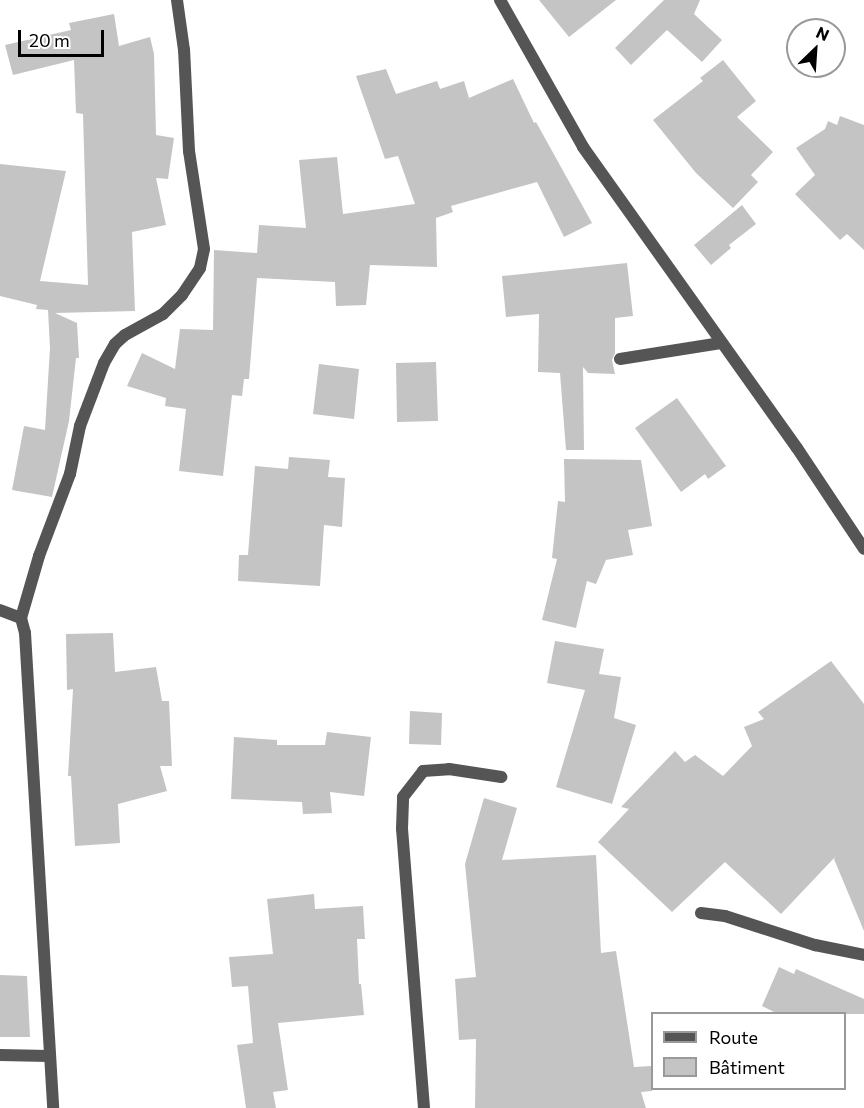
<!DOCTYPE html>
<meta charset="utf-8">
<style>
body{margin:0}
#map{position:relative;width:864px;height:1108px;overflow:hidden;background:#fff;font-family:Commissioner,sans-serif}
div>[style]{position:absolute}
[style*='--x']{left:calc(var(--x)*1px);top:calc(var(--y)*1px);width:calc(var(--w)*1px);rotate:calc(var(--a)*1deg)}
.building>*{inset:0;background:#c4c4c4}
.minor>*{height:12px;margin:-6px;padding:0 6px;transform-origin:6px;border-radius:6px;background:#555}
.tertiary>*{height:12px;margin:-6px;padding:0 6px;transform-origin:6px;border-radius:6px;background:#555}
span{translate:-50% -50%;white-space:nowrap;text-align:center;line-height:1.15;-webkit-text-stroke:5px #fff;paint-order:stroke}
.legend{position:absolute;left:651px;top:1012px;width:195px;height:78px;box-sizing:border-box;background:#fff;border:2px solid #999;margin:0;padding:8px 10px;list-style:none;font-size:18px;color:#000}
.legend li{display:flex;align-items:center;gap:12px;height:30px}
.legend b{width:30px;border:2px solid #999}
.north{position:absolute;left:786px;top:18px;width:60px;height:60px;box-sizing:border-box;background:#fff;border:2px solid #999;border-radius:50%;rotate:25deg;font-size:16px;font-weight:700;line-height:24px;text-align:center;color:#000}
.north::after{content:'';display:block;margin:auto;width:21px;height:27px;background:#000;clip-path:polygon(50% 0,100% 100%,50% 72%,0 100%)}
.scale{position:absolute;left:18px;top:30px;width:86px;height:27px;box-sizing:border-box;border:3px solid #000;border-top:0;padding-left:8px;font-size:18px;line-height:21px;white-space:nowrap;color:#000;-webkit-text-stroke:4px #fff;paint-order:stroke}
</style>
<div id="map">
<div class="building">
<div style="clip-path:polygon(539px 0,616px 0,569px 37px)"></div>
<div style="clip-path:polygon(664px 0,700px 0,694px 14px,722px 40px,702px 62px,667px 30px,631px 65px,615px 48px)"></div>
<div style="clip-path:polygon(114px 14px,119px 46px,150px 37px,154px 54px,156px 135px,174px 138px,168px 179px,156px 178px,166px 225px,132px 232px,135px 311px,55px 313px,77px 323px,79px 358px,76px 358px,69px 421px,52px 497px,12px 490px,24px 426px,45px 430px,50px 348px,48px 310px,36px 309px,37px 305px,0 296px,0 164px,66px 171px,40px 281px,88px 285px,83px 114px,76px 113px,74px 60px,13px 75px,5px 45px,71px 30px,69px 23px)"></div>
<div style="clip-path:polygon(723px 60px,756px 101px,737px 117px,773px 152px,751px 175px,758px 182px,733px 208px,696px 173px,653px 120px,703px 81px,700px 78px)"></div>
<div style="clip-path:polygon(386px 69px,396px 94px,437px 81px,440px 89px,464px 81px,469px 98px,513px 79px,534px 123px,536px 122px,592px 223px,564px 237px,537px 182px,451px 206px,453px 212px,436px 218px,437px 267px,370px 265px,366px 305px,336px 306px,335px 282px,257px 278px,249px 379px,244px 379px,242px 396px,232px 395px,223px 476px,179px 471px,186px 409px,165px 406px,166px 398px,127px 386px,142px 353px,175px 369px,180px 329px,213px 330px,214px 250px,257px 253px,259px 225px,306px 228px,299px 160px,337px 157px,343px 214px,415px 204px,398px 156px,385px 159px,356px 76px)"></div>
<div style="clip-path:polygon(840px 116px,864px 125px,864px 250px,847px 234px,840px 240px,795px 194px,815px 175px,796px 148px,825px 129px,828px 121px,837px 125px)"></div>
<div style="clip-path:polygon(742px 205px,756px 224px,729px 245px,731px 248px,711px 265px,694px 245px)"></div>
<div style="clip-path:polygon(627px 263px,633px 316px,615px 318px,615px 353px,612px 360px,615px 374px,588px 373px,583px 367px,584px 450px,566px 450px,560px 373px,538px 372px,539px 314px,506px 317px,502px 276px)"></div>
<div style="clip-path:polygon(436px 362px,438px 421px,397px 422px,396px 363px)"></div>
<div style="clip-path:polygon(319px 364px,359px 369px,354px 419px,313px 414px)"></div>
<div style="clip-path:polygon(677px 398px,726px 466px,708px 479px,705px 474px,681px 492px,635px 428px)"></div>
<div style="clip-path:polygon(289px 457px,330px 460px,328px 477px,345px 478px,342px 527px,324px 525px,320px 586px,238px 581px,239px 555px,248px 555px,255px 466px,288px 469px)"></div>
<div style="clip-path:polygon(564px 459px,641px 460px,652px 526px,628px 530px,633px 555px,606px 560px,596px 584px,587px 581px,576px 628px,542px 620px,557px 559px,552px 558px,558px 501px,565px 502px)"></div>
<div style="clip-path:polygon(113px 633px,115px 672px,156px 667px,162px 701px,169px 701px,172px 766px,160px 766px,167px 791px,118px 804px,120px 843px,75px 846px,71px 776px,68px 776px,73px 689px,67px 690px,66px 634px)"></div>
<div style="clip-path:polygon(555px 641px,604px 649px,599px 674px,621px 677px,614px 718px,636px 725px,612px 804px,556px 787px,585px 690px,547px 683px)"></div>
<div style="clip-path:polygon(831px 661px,864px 704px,864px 931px,834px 859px,836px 856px,781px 914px,725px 862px,672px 912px,598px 842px,629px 809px,621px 807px,675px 751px,685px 762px,695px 755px,723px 776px,752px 746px,744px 727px,764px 719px,758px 712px)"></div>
<div style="clip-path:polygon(410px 711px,442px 713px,441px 745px,409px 744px)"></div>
<div style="clip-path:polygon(327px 732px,371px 737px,364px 796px,330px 792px,332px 813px,303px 814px,302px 802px,231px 799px,234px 737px,277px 740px,277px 745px,325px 745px)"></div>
<div style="clip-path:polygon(484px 798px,517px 808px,502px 860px,596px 855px,601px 953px,616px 951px,634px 1067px,652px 1066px,652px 1091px,641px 1092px,646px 1108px,475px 1108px,476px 1039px,459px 1040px,455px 979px,476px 977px,465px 864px)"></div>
<div style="clip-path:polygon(314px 894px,315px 909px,363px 906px,365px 939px,357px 939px,359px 984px,361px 984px,364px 1015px,278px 1023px,288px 1090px,273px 1092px,276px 1108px,246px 1108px,237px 1045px,253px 1043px,248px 986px,232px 987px,229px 957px,273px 954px,267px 899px)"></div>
<div style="clip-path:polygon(779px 967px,794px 974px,796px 969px,864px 999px,864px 1014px,778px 1014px,762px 1006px)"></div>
<div style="clip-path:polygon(0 975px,27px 976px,30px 1037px,0 1037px)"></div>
</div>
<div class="minor">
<div style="--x:620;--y:359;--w:102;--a:-9"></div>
<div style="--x:0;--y:610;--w:22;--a:21"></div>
<div style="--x:21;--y:618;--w:16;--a:75"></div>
<div style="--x:25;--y:633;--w:476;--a:86.6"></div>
<div style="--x:21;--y:618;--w:65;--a:-73.8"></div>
<div style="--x:39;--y:556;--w:88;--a:-69.3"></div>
<div style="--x:70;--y:474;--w:49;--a:-78.2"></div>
<div style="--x:80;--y:426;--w:67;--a:-69.1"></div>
<div style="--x:104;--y:363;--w:22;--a:-60"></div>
<div style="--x:115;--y:344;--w:13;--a:-42"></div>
<div style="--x:125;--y:335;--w:43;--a:-28.9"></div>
<div style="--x:163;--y:314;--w:27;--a:-45"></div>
<div style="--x:182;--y:295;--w:32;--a:-56"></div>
<div style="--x:200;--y:268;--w:19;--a:-78"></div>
<div style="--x:204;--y:249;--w:99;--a:-98.7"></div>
<div style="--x:189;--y:151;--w:101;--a:-92.8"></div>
<div style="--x:184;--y:50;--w:50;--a:-98"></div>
<div style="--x:701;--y:913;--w:24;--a:7"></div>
<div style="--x:725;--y:916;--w:95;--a:17.9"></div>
<div style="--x:815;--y:945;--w:50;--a:11.5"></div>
<div style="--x:0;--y:1055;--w:49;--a:1.2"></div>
<div style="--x:424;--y:1108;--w:280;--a:-94.5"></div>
<div style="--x:402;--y:829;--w:32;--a:-88"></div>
<div style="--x:403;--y:797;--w:33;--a:-52"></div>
<div style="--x:423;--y:771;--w:26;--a:-4"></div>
<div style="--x:449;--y:769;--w:53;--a:8.7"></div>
</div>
<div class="tertiary">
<div style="--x:500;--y:0;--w:169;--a:60.5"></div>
<div style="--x:583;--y:147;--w:369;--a:54.6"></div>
<div style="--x:797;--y:448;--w:121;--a:56.4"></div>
</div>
<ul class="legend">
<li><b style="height:8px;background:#555"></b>Route</li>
<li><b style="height:16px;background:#c4c4c4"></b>Bâtiment</li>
</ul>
<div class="north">N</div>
<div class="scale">20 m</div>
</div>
